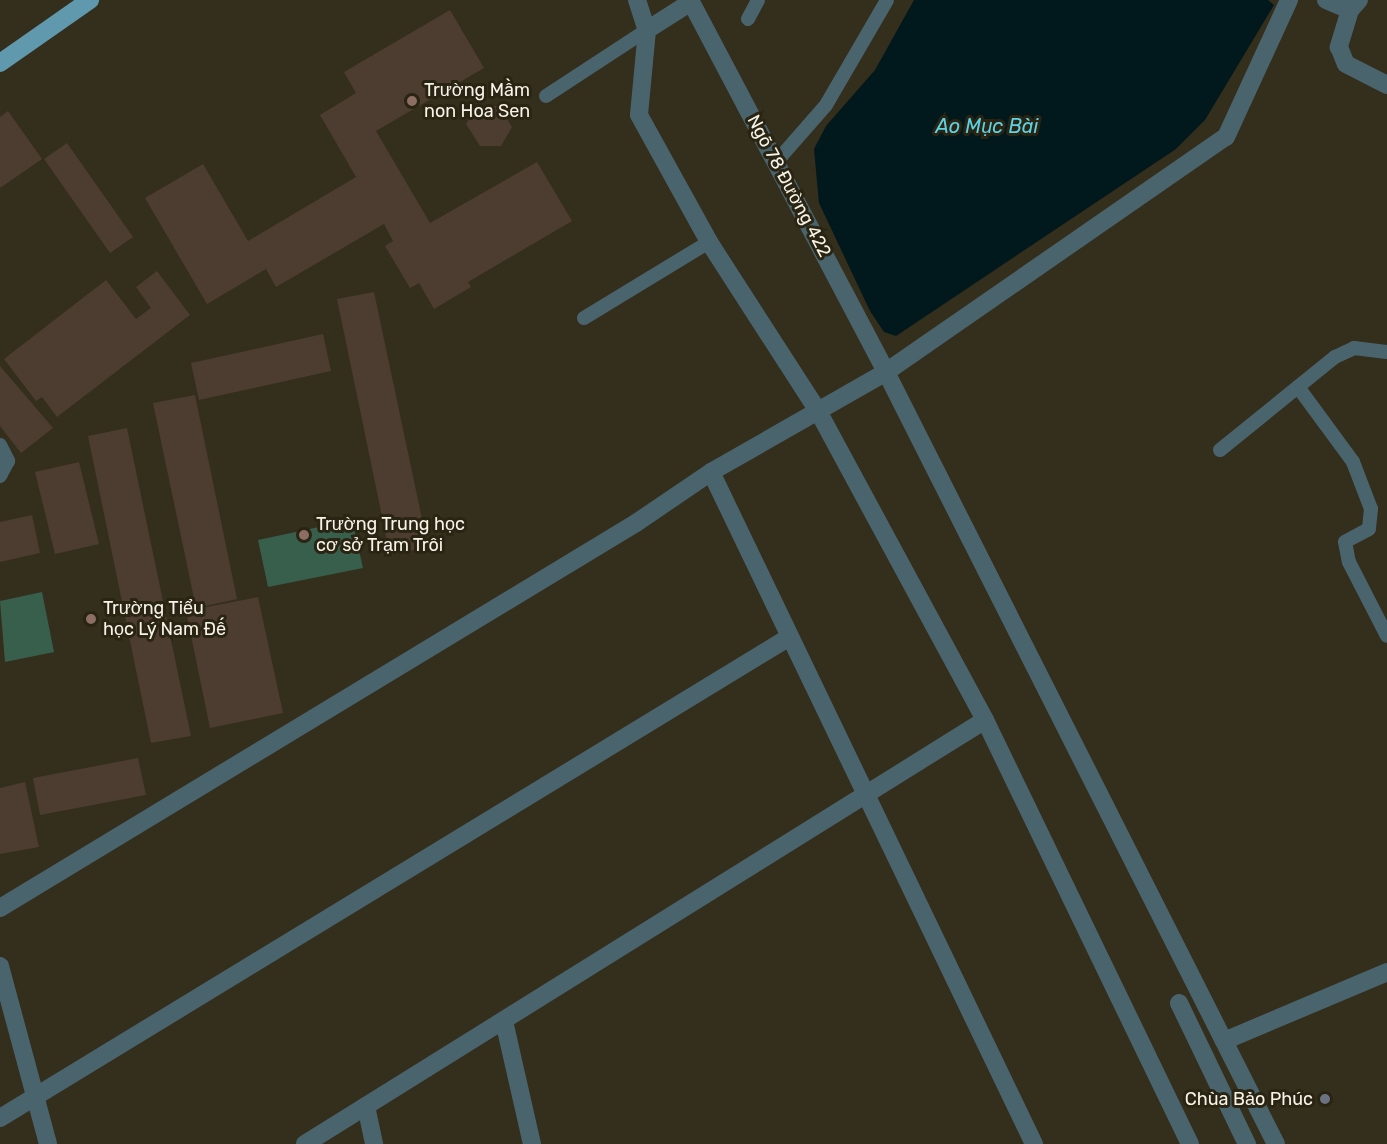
<!DOCTYPE html>
<meta charset="utf-8">
<style>
body{margin:0}
#map{position:relative;width:1387px;height:1144px;overflow:hidden;background:#342e1d;font-family:Rubik,sans-serif}
div>[style]{position:absolute}
[style*='--x']{left:calc(var(--x)*1px);top:calc(var(--y)*1px);width:calc(var(--w)*1px);rotate:calc(var(--a)*1deg)}
.green>*{inset:0;background:#375f4c}
.water>*{inset:0;background:#01181c}
.building>*{inset:0;background:#4d3d31}
.lane>*{height:14px;margin:-7px;padding:0 7px;transform-origin:7px;border-radius:7px;background:#4a646e}
.street>*{height:18px;margin:-9px;padding:0 9px;transform-origin:9px;border-radius:9px;background:#4a646e}
.primary>*{height:18px;margin:-9px;padding:0 9px;transform-origin:9px;border-radius:9px;background:#6098ad}
.dots>*{width:16px;height:16px;translate:-50% -50%;box-sizing:border-box;border:3px solid #2a2413;border-radius:50%}
span{translate:-50% -50%;white-space:nowrap;text-align:center;line-height:1.15;-webkit-text-stroke:6px #2a2413;paint-order:stroke}
.poi-label{font-size:18px;color:#f7f3e8}
.left{translate:0 -50%;text-align:left}
.right{translate:-100% -50%;text-align:right}
.street-label{font-size:18px;color:#f7f3e8}
.water-label{font-size:20px;color:#5cd2e4;font-style:italic}
</style>
<div id="map">
<div class="green">
<div style="clip-path:polygon(352px 520px,363px 568px,268px 587px,258px 540px)"></div>
<div style="clip-path:polygon(42px 592px,54px 652px,5px 662px,0 601px)"></div>
</div>
<div class="water">
<div style="clip-path:polygon(914px 0,1268px 0,1274px 5px,1205px 120px,1176px 149px,896px 336px,884px 332px,870px 311px,819px 203px,814px 149px,826px 126px,875px 70px)"></div>
</div>
<div class="building">
<div style="clip-path:polygon(450px 10px,484px 68px,376px 131px,430px 223px,537px 162px,572px 221px,468px 282px,471px 287px,434px 309px,419px 283px,410px 288px,385px 246px,393px 241px,384px 224px,276px 287px,266px 269px,207px 304px,145px 198px,203px 164px,248px 241px,356px 177px,320px 115px,356px 93px,344px 72px)"></div>
<div style="clip-path:polygon(477px 106px,499px 106px,512px 127px,501px 146px,480px 146px,466px 124px)"></div>
<div style="clip-path:polygon(8px 111px,42px 159px,0 188px,0 117px)"></div>
<div style="clip-path:polygon(67px 143px,133px 237px,110px 253px,44px 159px)"></div>
<div style="clip-path:polygon(157px 271px,190px 315px,57px 417px,42px 397px,36px 401px,4px 359px,106px 280px,136px 319px,151px 308px,136px 287px)"></div>
<div style="clip-path:polygon(374px 292px,428px 547px,390px 555px,337px 299px)"></div>
<div style="clip-path:polygon(323px 334px,331px 371px,199px 400px,191px 363px)"></div>
<div style="clip-path:polygon(0 366px,53px 428px,21px 453px,0 426px)"></div>
<div style="clip-path:polygon(195px 395px,237px 599px,196px 608px,153px 403px)"></div>
<div style="clip-path:polygon(127px 428px,191px 736px,151px 743px,88px 436px)"></div>
<div style="clip-path:polygon(79px 462px,99px 544px,55px 554px,35px 472px)"></div>
<div style="clip-path:polygon(32px 515px,40px 553px,0 562px,0 522px)"></div>
<div style="clip-path:polygon(258px 597px,283px 713px,210px 728px,186px 611px)"></div>
<div style="clip-path:polygon(138px 758px,146px 795px,40px 815px,33px 778px)"></div>
<div style="clip-path:polygon(25px 782px,39px 847px,0 854px,0 788px)"></div>
</div>
<div class="lane">
<div style="--x:748;--y:19;--w:21;--a:-62"></div>
<div style="--x:546;--y:96;--w:121;--a:-33.2"></div>
<div style="--x:777;--y:161;--w:74;--a:-48.8"></div>
<div style="--x:826;--y:105;--w:121;--a:-59.8"></div>
<div style="--x:584;--y:318;--w:146;--a:-31.3"></div>
<div style="--x:1298;--y:387;--w:93;--a:53.7"></div>
<div style="--x:1353;--y:462;--w:50;--a:69"></div>
<div style="--x:1371;--y:509;--w:20;--a:96"></div>
<div style="--x:1369;--y:529;--w:27;--a:152"></div>
<div style="--x:1345;--y:542;--w:20;--a:79"></div>
<div style="--x:1349;--y:562;--w:83;--a:62.8"></div>
<div style="--x:0;--y:445;--w:18;--a:63"></div>
<div style="--x:8;--y:461;--w:17;--a:118"></div>
<div style="--x:1220;--y:450;--w:148;--a:-39"></div>
<div style="--x:1335;--y:357;--w:21;--a:-25"></div>
<div style="--x:1354;--y:348;--w:33;--a:7"></div>
</div>
<div class="street">
<div style="--x:637;--y:0;--w:32;--a:72"></div>
<div style="--x:647;--y:30;--w:85;--a:95.4"></div>
<div style="--x:639;--y:115;--w:145;--a:61.1"></div>
<div style="--x:709;--y:242;--w:201;--a:57.2"></div>
<div style="--x:818;--y:411;--w:351;--a:61.6"></div>
<div style="--x:985;--y:720;--w:471;--a:64.2"></div>
<div style="--x:690;--y:0;--w:420;--a:62.2"></div>
<div style="--x:886;--y:372;--w:865;--a:63.2"></div>
<div style="--x:1326;--y:0;--w:26;--a:23"></div>
<div style="--x:1359;--y:0;--w:13;--a:132"></div>
<div style="--x:1350;--y:10;--w:39;--a:107"></div>
<div style="--x:1339;--y:47;--w:18;--a:68"></div>
<div style="--x:1346;--y:64;--w:46;--a:27.1"></div>
<div style="--x:647;--y:30;--w:52;--a:-32.5"></div>
<div style="--x:711;--y:472;--w:746;--a:64.33"></div>
<div style="--x:0;--y:908;--w:743;--a:-31.19"></div>
<div style="--x:636;--y:523;--w:91;--a:-34.2"></div>
<div style="--x:711;--y:472;--w:202;--a:-29.7"></div>
<div style="--x:886;--y:372;--w:413;--a:-34.7"></div>
<div style="--x:1226;--y:137;--w:151;--a:-65.3"></div>
<div style="--x:0;--y:966;--w:184;--a:74.9"></div>
<div style="--x:1179;--y:1003;--w:157;--a:64.3"></div>
<div style="--x:504;--y:1021;--w:126;--a:77.2"></div>
<div style="--x:1224;--y:1041;--w:177;--a:-22.9"></div>
<div style="--x:366;--y:1106;--w:39;--a:78"></div>
<div style="--x:0;--y:1118;--w:923;--a:-31.35"></div>
<div style="--x:305;--y:1144;--w:801;--a:-31.94"></div>
</div>
<div class="primary">
<div style="--x:0;--y:63;--w:110;--a:-35"></div>
</div>
<div class="dots">
<div style="left:412px;top:101px;background:#8d6e63"></div>
<div style="left:304px;top:535px;background:#8d6e63"></div>
<div style="left:91px;top:619px;background:#8d6e63"></div>
<div style="left:1325px;top:1099px;background:#6b7280"></div>
</div>
<div class="poi-label">
<span class="left" style="left:424px;top:101px">Trường Mầm<br>non Hoa Sen</span>
<span class="left" style="left:316px;top:535px">Trường Trung học<br>cơ sở Trạm Trôi</span>
<span class="left" style="left:103px;top:619px">Trường Tiểu<br>học Lý Nam Đế</span>
<span class="right" style="left:1313px;top:1099px">Chùa Bảo Phúc</span>
</div>
<div class="street-label">
<span style="left:789px;top:186px;rotate:62deg">Ngõ 78 Đường 422</span>
</div>
<div class="water-label">
<span style="left:987px;top:126px">Ao Mục Bài</span>
</div>
</div>
